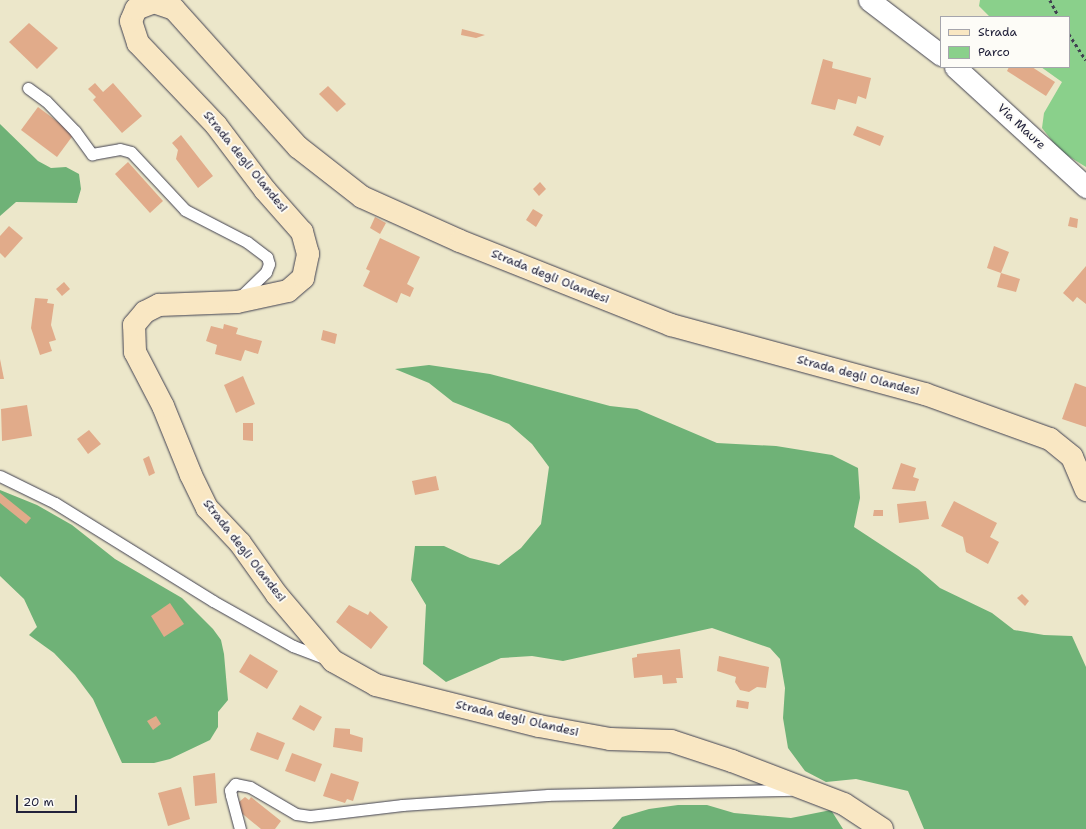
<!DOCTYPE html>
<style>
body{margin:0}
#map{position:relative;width:1086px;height:829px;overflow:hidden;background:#ece7ca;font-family:"Shantell Sans",sans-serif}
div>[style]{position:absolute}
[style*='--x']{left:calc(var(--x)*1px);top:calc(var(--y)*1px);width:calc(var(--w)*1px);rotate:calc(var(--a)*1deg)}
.green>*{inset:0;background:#8ad08b}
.forest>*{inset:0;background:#6fb277}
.building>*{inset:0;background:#e1ab8a}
.path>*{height:2.5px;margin-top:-1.25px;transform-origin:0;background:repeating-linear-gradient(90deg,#404050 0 3px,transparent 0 6px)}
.roads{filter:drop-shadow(0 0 1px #404050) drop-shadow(0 0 1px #404050)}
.service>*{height:11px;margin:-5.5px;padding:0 5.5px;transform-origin:5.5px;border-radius:5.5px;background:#fff}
.minor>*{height:21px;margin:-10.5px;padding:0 10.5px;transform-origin:10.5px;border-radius:10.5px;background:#fff}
.secondary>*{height:22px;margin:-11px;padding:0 11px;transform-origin:11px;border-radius:11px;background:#f9e7c3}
span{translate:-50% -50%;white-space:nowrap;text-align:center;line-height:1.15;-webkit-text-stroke:4px #fdfcf7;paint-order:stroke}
.street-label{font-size:12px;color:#22223b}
.legend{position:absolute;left:940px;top:16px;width:130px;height:52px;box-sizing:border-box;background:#fdfcf7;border:1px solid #a5a5ac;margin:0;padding:5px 7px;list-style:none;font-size:12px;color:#22223b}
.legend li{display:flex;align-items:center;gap:8px;height:20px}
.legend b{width:20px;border:1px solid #a5a5ac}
.scale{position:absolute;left:16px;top:795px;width:61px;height:18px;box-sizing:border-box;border:2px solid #22223b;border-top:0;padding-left:5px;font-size:12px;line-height:14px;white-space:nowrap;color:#22223b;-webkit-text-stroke:3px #fdfcf7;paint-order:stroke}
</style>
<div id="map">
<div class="green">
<div style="clip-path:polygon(980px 0,1086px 0,1086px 167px,1060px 151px,1042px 128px,1044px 113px,1062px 82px,1041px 67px,1069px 67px,1069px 17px,990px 17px,979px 6px)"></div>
</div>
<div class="forest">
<div style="clip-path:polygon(0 124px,38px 161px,51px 168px,66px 167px,79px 174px,81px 189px,77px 203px,16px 202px,0 216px)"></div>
<div style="clip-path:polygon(429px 365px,490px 374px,610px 406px,637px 409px,717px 443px,776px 446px,832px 455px,858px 468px,860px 498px,854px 527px,918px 569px,940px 588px,992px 613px,1014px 630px,1044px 635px,1072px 636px,1086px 667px,1086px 829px,924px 829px,908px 791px,856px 779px,826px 782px,805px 771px,788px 748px,783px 718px,785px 688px,780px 659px,770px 648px,712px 628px,563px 661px,532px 656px,501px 658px,446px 682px,423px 664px,426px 605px,411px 580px,415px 546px,444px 546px,470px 558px,499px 565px,521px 548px,541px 524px,549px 467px,532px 444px,509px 424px,453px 402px,429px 383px,395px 369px)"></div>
<div style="clip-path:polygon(0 490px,37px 505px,72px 525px,115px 559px,182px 598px,213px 629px,221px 640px,224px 654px,228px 700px,218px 712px,218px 727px,210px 740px,170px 759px,154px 763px,122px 763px,93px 699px,75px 675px,54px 653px,29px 635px,37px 627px,24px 599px,0 576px)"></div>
<div style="clip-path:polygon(678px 805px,707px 805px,734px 813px,791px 818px,831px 810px,843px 829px,612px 829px,622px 817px,649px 809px)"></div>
</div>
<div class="building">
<div style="clip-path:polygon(29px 23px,58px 48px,37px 69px,9px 42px)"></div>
<div style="clip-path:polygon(462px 29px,485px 35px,476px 38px,461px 35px)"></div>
<div style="clip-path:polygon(823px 59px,833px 62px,832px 68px,871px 78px,866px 99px,858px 96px,856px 104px,838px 99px,835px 110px,811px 104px)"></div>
<div style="clip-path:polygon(1009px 67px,1032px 67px,1055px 82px,1046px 96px,1007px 71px)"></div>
<div style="clip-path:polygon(95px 83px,103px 92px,113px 83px,142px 116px,122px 133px,93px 100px,96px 97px,88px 89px)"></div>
<div style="clip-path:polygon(328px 86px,346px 104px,337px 112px,319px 94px)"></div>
<div style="clip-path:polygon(38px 107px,74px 134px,57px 157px,21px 130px)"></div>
<div style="clip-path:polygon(857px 126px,884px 136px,880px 146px,853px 135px)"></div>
<div style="clip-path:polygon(181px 135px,213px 176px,198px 188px,176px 159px,178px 150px,172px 143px)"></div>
<div style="clip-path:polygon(128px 162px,163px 201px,150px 213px,115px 174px)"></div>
<div style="clip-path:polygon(540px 182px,546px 189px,539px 196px,533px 189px)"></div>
<div style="clip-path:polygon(533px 209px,543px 215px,536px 227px,526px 220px)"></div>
<div style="clip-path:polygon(375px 217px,386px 223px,380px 234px,370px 228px)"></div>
<div style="clip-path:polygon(1070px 217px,1078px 219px,1077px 228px,1068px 226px)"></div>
<div style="clip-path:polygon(9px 226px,23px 238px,5px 258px,0 253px,0 236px)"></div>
<div style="clip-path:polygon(380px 238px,420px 257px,407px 284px,414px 288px,410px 297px,401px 293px,397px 303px,363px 286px,370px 271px,366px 269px)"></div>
<div style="clip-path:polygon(994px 246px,1009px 252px,1001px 273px,987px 268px)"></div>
<div style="clip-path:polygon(1086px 266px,1086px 304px,1077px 297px,1073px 302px,1063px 293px)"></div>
<div style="clip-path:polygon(1001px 273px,1020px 279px,1016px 292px,997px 287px)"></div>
<div style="clip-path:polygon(64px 282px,70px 289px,62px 296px,56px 289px)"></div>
<div style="clip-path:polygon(35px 298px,48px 299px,47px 303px,54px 304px,51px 325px,56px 340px,49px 342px,52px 351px,40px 355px,31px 328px)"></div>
<div style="clip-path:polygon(224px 324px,238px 328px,236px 334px,262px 341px,258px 354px,245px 350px,241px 361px,215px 354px,217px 345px,206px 341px,211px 326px,223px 329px)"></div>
<div style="clip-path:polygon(323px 330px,337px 334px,335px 344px,321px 340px)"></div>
<div style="clip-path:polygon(0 359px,4px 379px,0 379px)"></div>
<div style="clip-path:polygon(243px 376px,255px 404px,236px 413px,224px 385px)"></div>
<div style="clip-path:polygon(1075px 383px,1086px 387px,1086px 427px,1062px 419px)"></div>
<div style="clip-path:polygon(27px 405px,32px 436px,2px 441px,1px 409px)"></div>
<div style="clip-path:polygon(243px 423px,253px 423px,253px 441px,243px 440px)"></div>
<div style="clip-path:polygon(89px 430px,101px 444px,88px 454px,77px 439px)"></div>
<div style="clip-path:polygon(149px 456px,155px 473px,149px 476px,143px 459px)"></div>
<div style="clip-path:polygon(901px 463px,916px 468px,913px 477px,919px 479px,915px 491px,892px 489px)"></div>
<div style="clip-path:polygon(436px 476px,439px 490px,415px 495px,412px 481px)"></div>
<div style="clip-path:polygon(0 493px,31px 518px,26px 524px,0 503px)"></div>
<div style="clip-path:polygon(926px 501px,929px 519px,899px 523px,897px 504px)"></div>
<div style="clip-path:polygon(954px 501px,997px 523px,990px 537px,999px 542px,988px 564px,966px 552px,963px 537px,941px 526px)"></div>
<div style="clip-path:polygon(874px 510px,883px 510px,883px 516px,873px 516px)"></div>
<div style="clip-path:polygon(1022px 594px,1029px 601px,1025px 606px,1017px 598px)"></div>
<div style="clip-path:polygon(170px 603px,184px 624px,164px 637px,151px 616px)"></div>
<div style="clip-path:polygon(349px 605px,368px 615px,370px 611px,388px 627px,371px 649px,336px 622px)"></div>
<div style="clip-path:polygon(680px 649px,683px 678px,676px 678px,677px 683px,663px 684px,662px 675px,634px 678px,632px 658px,637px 657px,637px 654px)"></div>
<div style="clip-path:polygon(250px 654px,278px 671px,267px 689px,239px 672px)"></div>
<div style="clip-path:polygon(719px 656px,769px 667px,766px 688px,757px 687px,749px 692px,740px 690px,735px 682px,736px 677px,717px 671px)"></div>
<div style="clip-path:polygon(737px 700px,749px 702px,748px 709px,736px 707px)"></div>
<div style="clip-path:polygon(300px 705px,322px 717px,314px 731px,292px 719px)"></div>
<div style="clip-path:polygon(156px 716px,161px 724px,153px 730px,147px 721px)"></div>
<div style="clip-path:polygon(335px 728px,350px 729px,350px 734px,363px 738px,362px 752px,333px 747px)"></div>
<div style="clip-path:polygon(257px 732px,285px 743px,278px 760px,250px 750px)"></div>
<div style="clip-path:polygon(292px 753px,322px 764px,315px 782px,285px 771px)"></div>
<div style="clip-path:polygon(215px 773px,217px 803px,195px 806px,193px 776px)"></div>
<div style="clip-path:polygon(331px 773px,359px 782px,353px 801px,347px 799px,345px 803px,323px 796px)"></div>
<div style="clip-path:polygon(181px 787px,190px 819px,168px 826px,158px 793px)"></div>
<div style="clip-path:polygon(245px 797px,249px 800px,251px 797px,281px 821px,275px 829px,261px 829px,239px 811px,239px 802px)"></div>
</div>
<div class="path">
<div style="--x:1050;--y:0;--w:19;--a:62"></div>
<div style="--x:1069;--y:34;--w:31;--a:57"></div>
</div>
<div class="roads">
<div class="service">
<div style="--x:28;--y:88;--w:22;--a:36"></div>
<div style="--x:46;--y:101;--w:42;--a:46"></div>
<div style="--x:75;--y:131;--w:29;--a:54"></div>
<div style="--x:92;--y:154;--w:28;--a:-10"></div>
<div style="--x:120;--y:149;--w:11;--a:15"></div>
<div style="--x:131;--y:152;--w:79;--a:47"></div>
<div style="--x:185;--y:210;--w:70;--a:27.3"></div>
<div style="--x:247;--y:242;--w:25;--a:37"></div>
<div style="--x:267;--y:257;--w:7;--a:74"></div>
<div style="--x:269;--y:264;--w:9;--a:111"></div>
<div style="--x:266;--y:272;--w:37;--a:136"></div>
<div style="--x:0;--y:476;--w:61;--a:26.1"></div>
<div style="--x:55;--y:503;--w:186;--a:31.8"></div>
<div style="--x:213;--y:601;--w:92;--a:29.4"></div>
<div style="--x:293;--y:646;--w:33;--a:21"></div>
<div style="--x:240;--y:829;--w:35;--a:-105"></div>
<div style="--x:231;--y:795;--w:5;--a:-101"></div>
<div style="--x:230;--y:790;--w:8;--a:-50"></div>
<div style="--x:235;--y:784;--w:15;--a:11"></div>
<div style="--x:250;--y:787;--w:53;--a:30.4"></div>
<div style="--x:296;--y:814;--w:14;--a:8"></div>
<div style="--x:310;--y:816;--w:93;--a:-6.8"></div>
<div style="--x:402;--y:805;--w:146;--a:-3.9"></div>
<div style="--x:548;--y:795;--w:241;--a:-1.2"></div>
</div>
<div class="minor">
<div style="--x:869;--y:0;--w:91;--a:37.4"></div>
<div style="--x:955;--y:67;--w:178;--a:42.5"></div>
</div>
<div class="secondary">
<div style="--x:882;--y:829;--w:45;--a:-146.7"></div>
<div style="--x:844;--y:804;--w:120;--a:-159"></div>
<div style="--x:732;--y:761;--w:64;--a:-161.8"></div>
<div style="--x:671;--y:741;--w:61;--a:-178.1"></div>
<div style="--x:610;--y:739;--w:72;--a:-169.6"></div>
<div style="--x:539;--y:726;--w:168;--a:-165.9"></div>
<div style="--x:376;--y:685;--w:49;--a:-150.8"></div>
<div style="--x:333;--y:661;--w:87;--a:-130.3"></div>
<div style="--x:277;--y:595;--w:64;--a:-125.4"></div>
<div style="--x:240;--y:543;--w:48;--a:-133.3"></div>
<div style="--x:207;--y:508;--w:37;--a:-116"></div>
<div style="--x:191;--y:475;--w:74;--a:-112.1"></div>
<div style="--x:163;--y:406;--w:61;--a:-117.4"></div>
<div style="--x:135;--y:352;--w:27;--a:-92"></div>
<div style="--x:134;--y:325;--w:17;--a:-50"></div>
<div style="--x:145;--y:312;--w:16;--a:-27"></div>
<div style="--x:159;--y:305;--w:78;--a:-2.2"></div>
<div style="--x:237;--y:302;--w:52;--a:-12.2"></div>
<div style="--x:288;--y:291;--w:20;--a:-41"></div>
<div style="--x:303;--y:278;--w:25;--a:-78"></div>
<div style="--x:308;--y:254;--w:23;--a:-105"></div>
<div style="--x:302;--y:232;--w:56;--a:-131.4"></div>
<div style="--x:265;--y:190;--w:81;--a:-127"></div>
<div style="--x:216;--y:125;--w:113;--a:-133.6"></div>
<div style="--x:138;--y:43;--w:23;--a:-108"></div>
<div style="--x:131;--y:21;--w:13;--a:-67"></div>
<div style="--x:136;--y:9;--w:19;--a:-21"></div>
<div style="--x:154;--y:2;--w:21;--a:19"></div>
<div style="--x:174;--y:9;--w:186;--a:48.1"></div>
<div style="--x:298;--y:147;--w:81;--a:38"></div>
<div style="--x:362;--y:197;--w:107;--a:24.2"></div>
<div style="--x:460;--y:241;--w:227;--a:21.7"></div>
<div style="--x:671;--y:325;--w:263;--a:15.2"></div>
<div style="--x:925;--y:394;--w:133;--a:19.8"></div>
<div style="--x:1050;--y:439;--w:28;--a:39"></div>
<div style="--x:1072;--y:457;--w:36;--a:67"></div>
</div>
</div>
<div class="street-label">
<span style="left:1021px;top:127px;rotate:43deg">Via Maure</span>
<span style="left:245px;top:162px;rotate:51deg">Strada degli Olandesi</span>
<span style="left:550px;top:277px;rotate:22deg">Strada degli Olandesi</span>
<span style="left:858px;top:376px;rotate:15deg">Strada degli Olandesi</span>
<span style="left:244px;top:551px;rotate:52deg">Strada degli Olandesi</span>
<span style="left:517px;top:719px;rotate:13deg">Strada degli Olandesi</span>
</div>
<ul class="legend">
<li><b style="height:5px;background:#f9e7c3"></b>Strada</li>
<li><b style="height:11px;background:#8ad08b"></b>Parco</li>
</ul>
<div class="scale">20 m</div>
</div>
